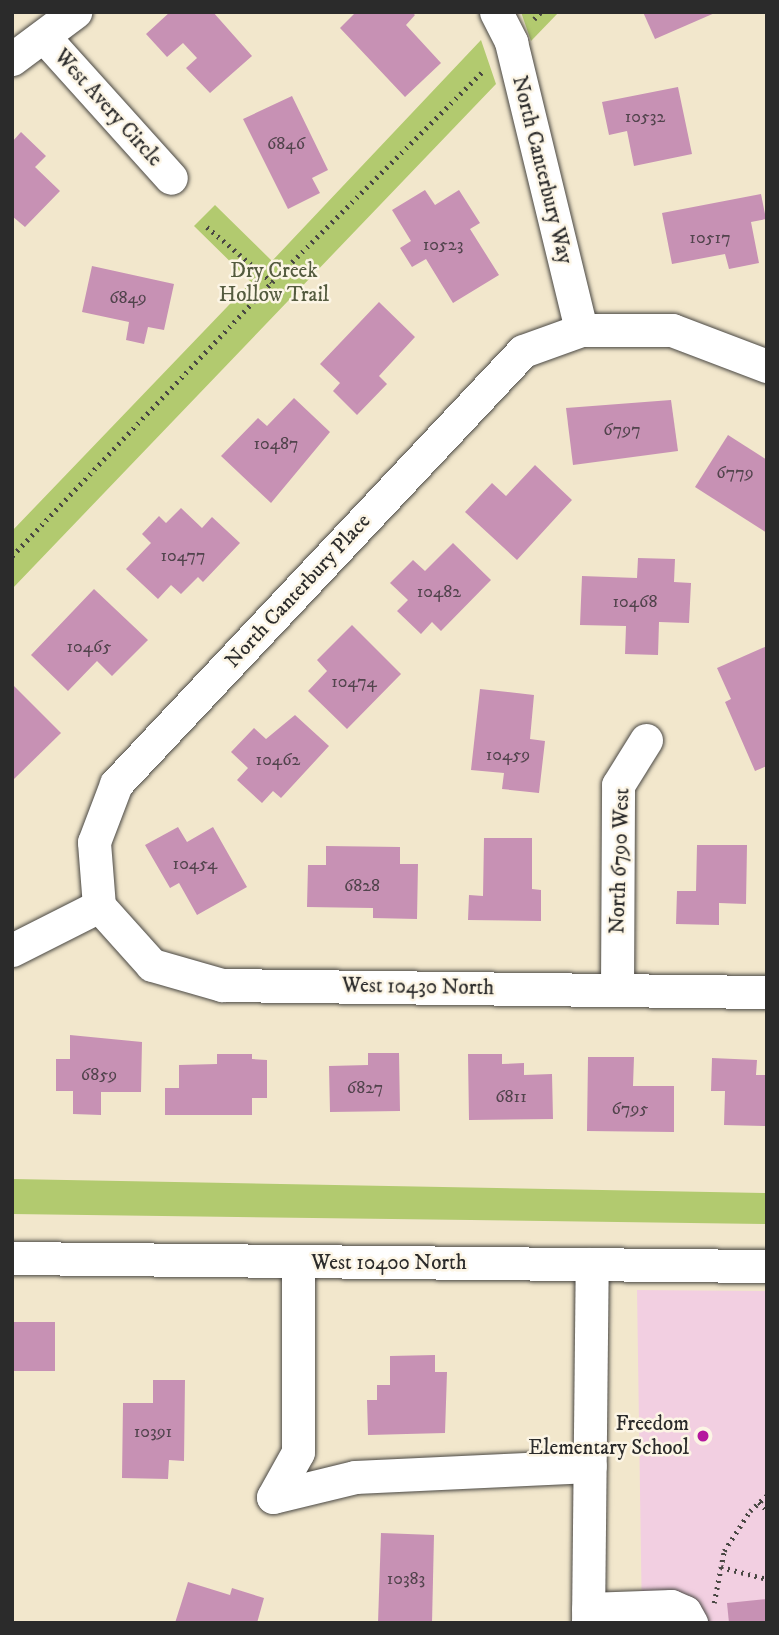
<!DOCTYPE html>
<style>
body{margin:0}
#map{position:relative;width:779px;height:1635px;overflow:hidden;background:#f2e7cc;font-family:"IM FELL DW Pica",serif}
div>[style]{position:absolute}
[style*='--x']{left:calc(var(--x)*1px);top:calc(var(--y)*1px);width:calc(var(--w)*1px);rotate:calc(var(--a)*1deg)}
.built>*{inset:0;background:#f2cfe1}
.green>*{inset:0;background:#b2ca6f}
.building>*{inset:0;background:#c791b4}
.path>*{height:4.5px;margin-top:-2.25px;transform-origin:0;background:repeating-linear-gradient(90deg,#494743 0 2px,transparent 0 7px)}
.roads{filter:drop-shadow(0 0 2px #494743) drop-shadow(0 0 2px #494743)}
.minor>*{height:33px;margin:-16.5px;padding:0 16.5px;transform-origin:16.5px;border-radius:16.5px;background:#fff}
.dots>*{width:19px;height:19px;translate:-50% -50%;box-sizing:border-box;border:4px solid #fcf5e5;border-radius:50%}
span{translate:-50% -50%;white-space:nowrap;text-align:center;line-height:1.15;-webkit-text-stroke:5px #fcf5e5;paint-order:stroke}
.number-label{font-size:18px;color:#52444d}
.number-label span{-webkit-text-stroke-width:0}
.street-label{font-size:21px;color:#2b2b2b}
.park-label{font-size:21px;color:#545b3f}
.poi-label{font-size:21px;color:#2b2b2b}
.right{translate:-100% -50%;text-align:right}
.frame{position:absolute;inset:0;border:14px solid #2b2b2b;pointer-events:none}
</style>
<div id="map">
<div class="built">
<div style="clip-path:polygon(637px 1290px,767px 1291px,767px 1623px,642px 1623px)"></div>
</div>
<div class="green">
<div style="clip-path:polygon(521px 12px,559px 12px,531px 41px)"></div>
<div style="clip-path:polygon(481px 40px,496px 84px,12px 589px,12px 531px,251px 282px,194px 226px,215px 205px,272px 261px)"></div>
<div style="clip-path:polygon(12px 1179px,767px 1193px,767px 1224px,12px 1214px)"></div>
</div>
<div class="building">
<div style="clip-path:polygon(170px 12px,213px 12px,252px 56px,210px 93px,186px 68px,197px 58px,183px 43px,167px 57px,146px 34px)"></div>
<div style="clip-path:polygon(356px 12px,412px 12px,415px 15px,406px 25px,441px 63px,405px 97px,340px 28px)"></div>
<div style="clip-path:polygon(643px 12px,717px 12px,655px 39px)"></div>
<div style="clip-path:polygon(678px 87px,692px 154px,634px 166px,627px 131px,609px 135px,602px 102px)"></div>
<div style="clip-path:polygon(292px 96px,328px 170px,312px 178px,320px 193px,288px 209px,243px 119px)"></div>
<div style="clip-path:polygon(21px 132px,46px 156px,35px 167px,60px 191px,25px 227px,12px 216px,12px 142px)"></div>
<div style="clip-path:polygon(425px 190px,435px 205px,459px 190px,480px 223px,470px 229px,499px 275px,453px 303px,426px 259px,412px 267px,400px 248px,411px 241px,392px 210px)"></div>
<div style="clip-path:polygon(761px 194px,766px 219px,751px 222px,759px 263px,729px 269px,725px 254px,672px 264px,662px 213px)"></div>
<div style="clip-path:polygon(92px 266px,174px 284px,164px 330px,148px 327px,144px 344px,126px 340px,129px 322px,82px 312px)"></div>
<div style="clip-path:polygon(379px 302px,415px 337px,379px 376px,387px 384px,357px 415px,333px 391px,340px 383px,320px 364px)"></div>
<div style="clip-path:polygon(294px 398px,330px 432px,271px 503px,221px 456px,258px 418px,267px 426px)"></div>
<div style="clip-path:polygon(671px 400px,678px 451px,573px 465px,566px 408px)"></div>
<div style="clip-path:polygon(728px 435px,767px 460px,767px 533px,695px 487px)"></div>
<div style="clip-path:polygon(535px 465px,572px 500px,517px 560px,465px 512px,492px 483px,506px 496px)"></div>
<div style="clip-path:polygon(181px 508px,202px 528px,212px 517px,240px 543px,203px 582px,198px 577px,181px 594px,171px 585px,158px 599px,126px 569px,151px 543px,142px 534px,159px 516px,166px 523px)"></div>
<div style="clip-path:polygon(453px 543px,491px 580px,441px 631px,432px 622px,421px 634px,397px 611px,408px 600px,390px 583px,413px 560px,425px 571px)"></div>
<div style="clip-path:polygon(638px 558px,675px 559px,674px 582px,691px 583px,689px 623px,659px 622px,658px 655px,625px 654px,626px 626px,580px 625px,582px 576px,637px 578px)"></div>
<div style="clip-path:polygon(94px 589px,148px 640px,112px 676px,97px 661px,68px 691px,31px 655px)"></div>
<div style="clip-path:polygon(352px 625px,401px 674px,347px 729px,308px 691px,327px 671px,317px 660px)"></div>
<div style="clip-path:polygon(767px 646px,767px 766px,755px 771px,725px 702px,731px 699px,717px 668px)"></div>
<div style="clip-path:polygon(12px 684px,61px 733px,12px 781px)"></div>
<div style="clip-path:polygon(480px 689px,534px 695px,530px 739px,545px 741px,539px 793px,502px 789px,504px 773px,471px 770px)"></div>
<div style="clip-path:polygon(295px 715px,329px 746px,281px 798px,273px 791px,262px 803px,237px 780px,248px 768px,231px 752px,254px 728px,266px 739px)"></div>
<div style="clip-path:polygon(178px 827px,187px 842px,213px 827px,247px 887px,197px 915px,179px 883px,170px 888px,145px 845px)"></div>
<div style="clip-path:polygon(484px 838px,532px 838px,532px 889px,541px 890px,541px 921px,468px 920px,469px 895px,483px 896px)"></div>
<div style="clip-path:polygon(697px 845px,747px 845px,746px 904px,719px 903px,719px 925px,676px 924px,677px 891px,696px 891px)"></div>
<div style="clip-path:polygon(326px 846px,400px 847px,400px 864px,418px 864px,417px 919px,373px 918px,373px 908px,307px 907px,308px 865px,326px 865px)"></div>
<div style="clip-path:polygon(70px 1035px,142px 1042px,141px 1092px,101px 1092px,101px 1115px,73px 1114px,73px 1091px,56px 1091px,56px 1059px,70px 1059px)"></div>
<div style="clip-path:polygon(368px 1053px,399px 1053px,400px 1111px,330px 1112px,329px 1066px,368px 1065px)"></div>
<div style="clip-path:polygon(217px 1054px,252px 1054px,252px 1059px,267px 1060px,267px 1098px,252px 1098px,252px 1115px,165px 1115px,165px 1088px,179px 1088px,179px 1065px,217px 1064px)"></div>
<div style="clip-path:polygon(468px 1054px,502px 1054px,502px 1064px,524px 1063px,524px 1075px,552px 1074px,553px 1119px,469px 1120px)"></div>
<div style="clip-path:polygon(588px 1057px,634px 1057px,633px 1086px,674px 1086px,674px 1132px,587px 1131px)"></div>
<div style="clip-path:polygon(712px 1058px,757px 1060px,756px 1075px,767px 1075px,767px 1126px,724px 1125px,725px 1091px,711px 1091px)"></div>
<div style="clip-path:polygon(12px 1322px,55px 1322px,55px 1371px,12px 1371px)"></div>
<div style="clip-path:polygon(435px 1355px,435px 1372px,447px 1372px,445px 1433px,368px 1435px,367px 1400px,377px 1400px,377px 1385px,390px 1385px,390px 1356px)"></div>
<div style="clip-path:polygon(153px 1380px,185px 1380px,184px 1461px,169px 1460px,168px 1479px,122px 1478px,123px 1403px,153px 1403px)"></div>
<div style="clip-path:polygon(381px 1533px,434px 1535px,432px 1623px,378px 1623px)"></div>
<div style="clip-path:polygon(188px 1582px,230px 1595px,232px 1588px,264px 1598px,257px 1623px,175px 1623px)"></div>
<div style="clip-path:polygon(767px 1599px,767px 1623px,729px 1623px,727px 1603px)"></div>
</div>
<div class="path">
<div style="--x:534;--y:19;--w:10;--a:-45"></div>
<div style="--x:207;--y:227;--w:85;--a:40.2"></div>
<div style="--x:12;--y:556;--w:378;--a:-46.5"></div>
<div style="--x:272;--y:282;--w:298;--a:-45"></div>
<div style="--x:759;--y:1502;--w:11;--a:45"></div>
<div style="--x:721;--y:1567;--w:48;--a:14.6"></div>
<div style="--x:714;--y:1603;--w:53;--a:-79.1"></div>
<div style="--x:724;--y:1551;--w:48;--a:-57"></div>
<div style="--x:750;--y:1511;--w:23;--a:-43"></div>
</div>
<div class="roads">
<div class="minor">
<div style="--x:496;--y:12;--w:34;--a:63"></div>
<div style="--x:511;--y:42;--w:296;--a:76.3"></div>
<div style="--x:45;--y:38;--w:188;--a:48"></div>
<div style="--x:12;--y:59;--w:79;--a:-36.7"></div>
<div style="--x:99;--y:906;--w:64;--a:-94.5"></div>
<div style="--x:94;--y:842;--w:62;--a:-69.2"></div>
<div style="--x:116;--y:784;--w:594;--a:-46.77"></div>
<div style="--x:523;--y:351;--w:62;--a:-19.9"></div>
<div style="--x:581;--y:330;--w:91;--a:0"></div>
<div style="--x:672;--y:330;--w:102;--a:20.8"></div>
<div style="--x:99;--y:906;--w:79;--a:48.1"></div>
<div style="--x:152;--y:965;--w:73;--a:15.9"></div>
<div style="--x:222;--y:985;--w:545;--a:0.74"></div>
<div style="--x:12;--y:950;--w:97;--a:-26.8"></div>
<div style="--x:617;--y:990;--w:205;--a:-89.7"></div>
<div style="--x:618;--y:785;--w:53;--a:-58.1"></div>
<div style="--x:12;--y:1258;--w:755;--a:0.61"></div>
<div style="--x:273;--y:1497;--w:84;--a:-13.7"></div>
<div style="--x:355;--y:1477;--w:235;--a:-2.7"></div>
<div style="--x:273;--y:1497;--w:51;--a:-60.9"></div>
<div style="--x:298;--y:1452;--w:190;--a:-90"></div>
<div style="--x:588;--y:1609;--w:83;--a:-2.1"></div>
<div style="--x:671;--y:1606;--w:15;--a:23"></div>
<div style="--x:685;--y:1612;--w:13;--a:61"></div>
<div style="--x:588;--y:1623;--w:359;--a:-89.4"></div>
</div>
</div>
<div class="dots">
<div style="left:703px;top:1436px;background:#b5179e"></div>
</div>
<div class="number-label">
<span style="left:645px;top:117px">10532</span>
<span style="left:286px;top:144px">6846</span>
<span style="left:710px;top:238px">10517</span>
<span style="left:443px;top:245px">10523</span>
<span style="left:128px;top:298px">6849</span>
<span style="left:622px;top:430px">6797</span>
<span style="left:276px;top:444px">10487</span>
<span style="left:735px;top:473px">6779</span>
<span style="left:183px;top:556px">10477</span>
<span style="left:439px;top:592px">10482</span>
<span style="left:635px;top:602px">10468</span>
<span style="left:89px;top:647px">10465</span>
<span style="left:354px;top:682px">10474</span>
<span style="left:508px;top:755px">10459</span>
<span style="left:278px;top:760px">10462</span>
<span style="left:195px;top:864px">10454</span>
<span style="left:362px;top:886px">6828</span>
<span style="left:99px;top:1075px">6859</span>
<span style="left:365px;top:1088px">6827</span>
<span style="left:511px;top:1097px">6811</span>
<span style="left:630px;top:1109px">6795</span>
<span style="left:153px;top:1432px">10391</span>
<span style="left:406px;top:1579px">10383</span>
</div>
<div class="street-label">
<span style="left:108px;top:108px;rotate:48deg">West Avery Circle</span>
<span style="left:542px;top:170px;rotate:76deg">North Canterbury Way</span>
<span style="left:298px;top:591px;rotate:-47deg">North Canterbury Place</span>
<span style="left:620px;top:861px;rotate:-88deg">North 6790 West</span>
<span style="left:418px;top:987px;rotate:1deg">West 10430 North</span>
<span style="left:389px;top:1263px">West 10400 North</span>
</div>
<div class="park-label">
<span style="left:274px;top:283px">Dry Creek<br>Hollow Trail</span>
</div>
<div class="poi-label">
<span class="right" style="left:689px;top:1436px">Freedom<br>Elementary School</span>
</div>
<div class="frame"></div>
</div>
